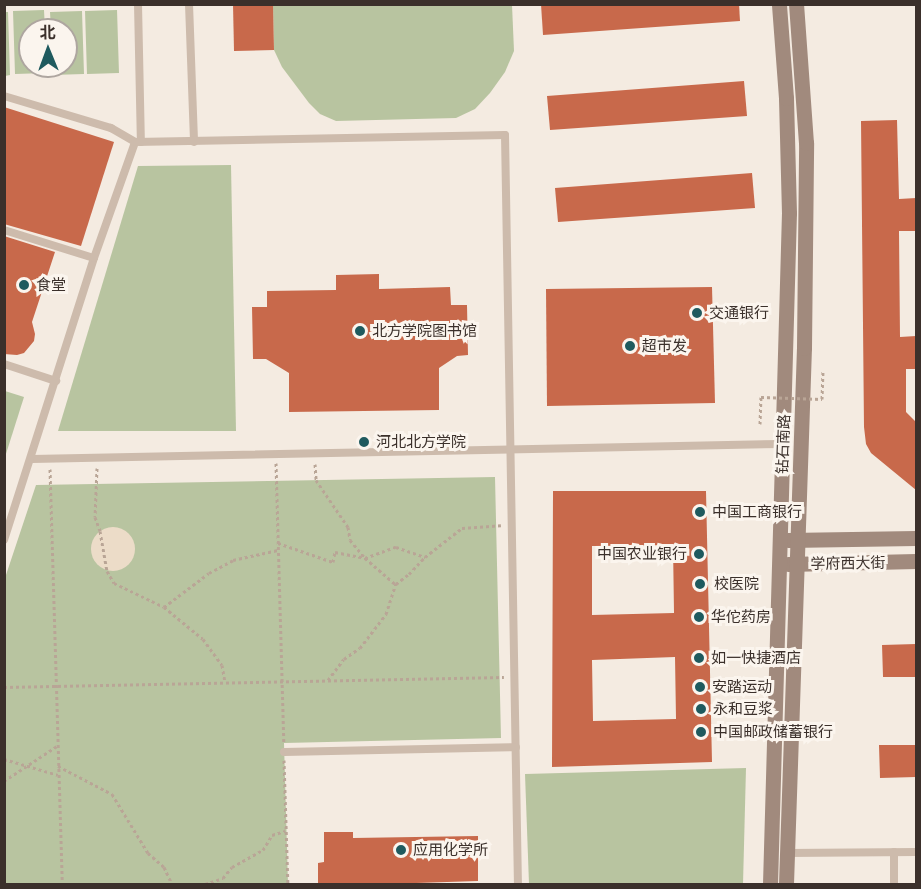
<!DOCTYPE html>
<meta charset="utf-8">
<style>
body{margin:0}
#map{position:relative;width:921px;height:889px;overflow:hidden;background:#f4ebe1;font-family:Inter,"Noto Sans SC",sans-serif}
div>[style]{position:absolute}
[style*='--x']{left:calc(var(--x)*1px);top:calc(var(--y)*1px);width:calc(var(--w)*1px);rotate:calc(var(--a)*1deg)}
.green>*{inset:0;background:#b8c4a0}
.plaza>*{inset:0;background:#ecdcc8}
.round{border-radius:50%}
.building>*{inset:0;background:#c8694b}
.path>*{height:3px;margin-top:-1.5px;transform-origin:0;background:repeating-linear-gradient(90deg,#b9a596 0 3px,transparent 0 6px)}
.service>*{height:8px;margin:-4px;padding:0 4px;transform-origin:4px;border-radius:4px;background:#cdbbac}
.secondary>*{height:15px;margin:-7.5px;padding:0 7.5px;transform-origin:7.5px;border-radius:7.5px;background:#a18a7d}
.path-bridge>*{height:3px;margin-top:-1.5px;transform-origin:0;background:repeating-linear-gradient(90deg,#b9a596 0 3px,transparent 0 6px)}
.dots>*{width:16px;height:16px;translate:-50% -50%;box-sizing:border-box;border:3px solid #fbf5ee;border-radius:50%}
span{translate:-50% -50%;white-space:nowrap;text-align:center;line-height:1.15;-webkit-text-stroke:6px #fbf5ee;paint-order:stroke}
.poi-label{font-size:15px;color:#3b302b}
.left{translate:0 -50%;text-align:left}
.right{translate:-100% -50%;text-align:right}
.street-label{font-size:15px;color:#3b302b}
.frame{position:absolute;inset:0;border:6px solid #3b302b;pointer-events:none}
.north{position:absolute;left:18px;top:18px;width:60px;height:60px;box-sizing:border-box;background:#fbf5ee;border:2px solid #aea6a0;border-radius:50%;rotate:359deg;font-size:16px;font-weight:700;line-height:24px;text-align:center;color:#3b302b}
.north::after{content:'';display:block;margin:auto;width:21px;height:27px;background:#1f5a5e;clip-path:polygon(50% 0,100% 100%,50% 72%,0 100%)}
</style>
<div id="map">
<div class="green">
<div style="clip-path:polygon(273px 5px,512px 5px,514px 51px,505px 72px,490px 93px,475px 109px,456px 118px,336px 121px,320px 114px,309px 103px,282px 67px,274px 50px)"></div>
<div style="clip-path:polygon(44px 10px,45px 30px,30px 30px,30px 66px,46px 66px,46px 73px,15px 74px,13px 11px)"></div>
<div style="clip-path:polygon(117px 10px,119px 73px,87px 74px,85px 11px)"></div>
<div style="clip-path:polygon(82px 11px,84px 74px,52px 75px,52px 66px,66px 66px,66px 30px,51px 30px,50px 12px)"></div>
<div style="clip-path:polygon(5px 12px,8px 12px,10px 75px,5px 76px)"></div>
<div style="clip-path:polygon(231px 165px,236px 431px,58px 431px,138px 166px)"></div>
<div style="clip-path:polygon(5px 391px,24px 397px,5px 457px,4px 391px)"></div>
<div style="clip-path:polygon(495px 477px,501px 738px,284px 743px,288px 884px,5px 884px,5px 578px,36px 485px)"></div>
<div style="clip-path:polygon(746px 768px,743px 884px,529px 884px,525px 774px)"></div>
</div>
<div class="plaza">
<div class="round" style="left:91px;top:527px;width:44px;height:44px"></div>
</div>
<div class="building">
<div style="clip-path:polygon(233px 4px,273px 4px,274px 50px,234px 51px)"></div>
<div style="clip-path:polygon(541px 4px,739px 4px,740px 21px,543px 35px)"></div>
<div style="clip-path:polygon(744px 81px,747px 116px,550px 130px,547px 96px)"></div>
<div style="clip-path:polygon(4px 107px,114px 142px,81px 246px,4px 224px)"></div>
<div style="clip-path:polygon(897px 120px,899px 199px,916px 198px,916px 231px,899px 231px,900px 337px,916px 336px,916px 369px,906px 369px,906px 412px,916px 422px,916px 490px,871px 453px,866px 444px,864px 427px,861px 121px)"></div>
<div style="clip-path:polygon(752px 173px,755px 208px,558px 222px,555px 188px)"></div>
<div style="clip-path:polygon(4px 236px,55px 252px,32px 322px,35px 334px,34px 341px,24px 353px,17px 355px,4px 354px)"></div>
<div style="clip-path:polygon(379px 274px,379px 289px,450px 287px,451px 305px,467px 305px,468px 355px,457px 356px,439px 368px,439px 410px,289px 412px,289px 373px,266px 359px,253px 359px,252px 307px,267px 307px,267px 291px,336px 290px,336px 275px)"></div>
<div style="clip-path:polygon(712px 287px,715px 403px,547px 406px,546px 289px)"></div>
<div style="clip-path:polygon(evenodd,553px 491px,706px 491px,712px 762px,552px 767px,553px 491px,673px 545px,674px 613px,592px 615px,592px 546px,673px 545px,553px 491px,675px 657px,676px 719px,593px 721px,592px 660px,675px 657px)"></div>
<div style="clip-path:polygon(916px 644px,916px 677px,883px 677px,882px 645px)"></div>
<div style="clip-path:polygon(879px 745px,916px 745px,916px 777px,880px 778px)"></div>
<div style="clip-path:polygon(324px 832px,353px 832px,353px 838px,478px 836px,478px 881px,355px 885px,318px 883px,318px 863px,324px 862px)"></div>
</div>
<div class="path">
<div style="--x:276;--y:463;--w:279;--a:88.4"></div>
<div style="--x:315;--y:464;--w:16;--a:86"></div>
<div style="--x:316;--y:480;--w:57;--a:55.8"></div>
<div style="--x:348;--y:527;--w:13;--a:81"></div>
<div style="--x:350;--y:540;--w:23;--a:50"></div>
<div style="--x:365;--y:558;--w:40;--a:41"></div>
<div style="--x:97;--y:468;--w:49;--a:92.3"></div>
<div style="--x:95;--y:517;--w:15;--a:70"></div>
<div style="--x:100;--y:531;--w:41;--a:80.1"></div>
<div style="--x:107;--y:571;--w:14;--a:60"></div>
<div style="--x:114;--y:583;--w:55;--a:25.6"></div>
<div style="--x:164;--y:607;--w:50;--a:39.4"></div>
<div style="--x:203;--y:639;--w:32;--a:54"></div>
<div style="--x:222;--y:665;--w:17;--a:80"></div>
<div style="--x:50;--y:469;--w:415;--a:88.3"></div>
<div style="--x:278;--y:543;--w:58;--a:19.1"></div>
<div style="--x:333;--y:562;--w:10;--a:-79"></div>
<div style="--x:335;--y:552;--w:31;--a:11"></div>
<div style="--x:365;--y:558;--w:33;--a:-20"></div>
<div style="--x:396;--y:547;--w:31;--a:19"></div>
<div style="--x:164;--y:607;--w:56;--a:-37.1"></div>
<div style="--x:209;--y:573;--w:27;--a:-28"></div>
<div style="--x:233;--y:560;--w:46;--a:-12.5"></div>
<div style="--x:328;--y:680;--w:26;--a:-53"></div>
<div style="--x:344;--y:659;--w:19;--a:-35"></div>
<div style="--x:360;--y:648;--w:43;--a:-52.6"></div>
<div style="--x:386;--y:614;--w:32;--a:-72"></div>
<div style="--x:396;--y:584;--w:16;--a:-38"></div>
<div style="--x:409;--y:574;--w:23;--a:-47"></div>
<div style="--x:425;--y:557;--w:47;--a:-38.1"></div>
<div style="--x:462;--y:528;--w:39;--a:-4"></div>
<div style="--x:4;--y:687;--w:500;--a:-1.15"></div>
<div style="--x:4;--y:759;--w:56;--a:16.5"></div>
<div style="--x:284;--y:760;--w:124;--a:88.2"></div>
<div style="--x:58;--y:766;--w:61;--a:27.4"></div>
<div style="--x:112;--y:794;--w:69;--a:58.6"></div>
<div style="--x:148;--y:853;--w:21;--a:41"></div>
<div style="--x:164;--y:867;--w:19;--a:65"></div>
<div style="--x:4;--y:781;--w:64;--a:-33.4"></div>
<div style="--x:172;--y:884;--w:13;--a:0"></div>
<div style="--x:205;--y:884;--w:19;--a:-18"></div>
<div style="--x:223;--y:878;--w:14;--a:-51"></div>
<div style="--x:232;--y:867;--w:35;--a:-29"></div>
<div style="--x:263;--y:850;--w:17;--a:-59"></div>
<div style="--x:272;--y:835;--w:14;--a:-17"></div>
</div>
<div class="service">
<div style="--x:138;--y:4;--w:138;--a:88.8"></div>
<div style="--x:189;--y:4;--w:138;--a:87.9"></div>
<div style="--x:4;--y:96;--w:112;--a:16.7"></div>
<div style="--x:111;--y:128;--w:28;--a:30"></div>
<div style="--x:4;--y:230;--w:94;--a:17.3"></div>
<div style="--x:4;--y:364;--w:55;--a:18.1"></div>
<div style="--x:32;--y:459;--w:750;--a:-1.15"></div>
<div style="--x:4;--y:540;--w:296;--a:-72.3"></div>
<div style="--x:94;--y:258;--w:123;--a:-70.5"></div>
<div style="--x:135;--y:142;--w:370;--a:-1.1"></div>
<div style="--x:505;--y:135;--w:749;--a:89.01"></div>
<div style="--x:284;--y:752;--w:232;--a:-1.2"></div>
<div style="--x:894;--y:852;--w:32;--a:90"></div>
<div style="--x:787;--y:853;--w:129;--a:-0.4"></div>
</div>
<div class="secondary">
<div style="--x:788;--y:540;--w:128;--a:-0.9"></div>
<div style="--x:788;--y:564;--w:128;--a:-1.3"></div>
<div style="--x:770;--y:884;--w:671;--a:-88.38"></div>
<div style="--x:789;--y:213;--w:115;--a:-91.5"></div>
<div style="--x:786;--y:98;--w:94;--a:-94.3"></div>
<div style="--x:786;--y:884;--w:536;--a:-88.08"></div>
<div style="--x:804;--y:348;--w:205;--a:-89.4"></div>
<div style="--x:806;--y:143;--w:139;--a:-94.1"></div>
</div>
<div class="path-bridge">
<div style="--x:760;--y:424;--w:27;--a:-88"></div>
<div style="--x:761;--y:397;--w:61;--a:1.9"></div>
<div style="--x:822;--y:399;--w:28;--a:-88"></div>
</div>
<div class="dots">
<div style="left:24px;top:285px;background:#1f5a5e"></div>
<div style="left:697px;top:313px;background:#1f5a5e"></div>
<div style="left:360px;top:331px;background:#1f5a5e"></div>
<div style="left:630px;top:346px;background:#1f5a5e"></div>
<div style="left:364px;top:442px;background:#1f5a5e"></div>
<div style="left:700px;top:512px;background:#1f5a5e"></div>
<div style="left:699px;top:554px;background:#1f5a5e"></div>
<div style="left:700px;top:584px;background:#1f5a5e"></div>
<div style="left:699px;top:617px;background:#1f5a5e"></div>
<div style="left:699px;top:658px;background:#1f5a5e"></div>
<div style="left:700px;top:687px;background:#1f5a5e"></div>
<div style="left:701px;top:709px;background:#1f5a5e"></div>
<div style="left:701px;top:732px;background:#1f5a5e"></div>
<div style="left:401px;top:850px;background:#1f5a5e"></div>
</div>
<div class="poi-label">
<span class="left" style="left:36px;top:285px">食堂</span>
<span class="left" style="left:709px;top:313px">交通银行</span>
<span class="left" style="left:372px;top:331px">北方学院图书馆</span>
<span class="left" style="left:642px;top:346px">超市发</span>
<span class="left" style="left:376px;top:442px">河北北方学院</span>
<span class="left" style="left:712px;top:512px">中国工商银行</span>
<span class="right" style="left:687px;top:554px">中国农业银行</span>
<span class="left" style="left:714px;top:584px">校医院</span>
<span class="left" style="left:711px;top:617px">华佗药房</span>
<span class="left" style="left:711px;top:658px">如一快捷酒店</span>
<span class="left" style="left:712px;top:687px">安踏运动</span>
<span class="left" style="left:713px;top:709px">永和豆浆</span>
<span class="left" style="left:713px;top:732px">中国邮政储蓄银行</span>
<span class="left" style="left:413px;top:850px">应用化学所</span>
</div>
<div class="street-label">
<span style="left:783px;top:444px;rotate:-88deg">钻石南路</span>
<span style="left:848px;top:563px;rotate:-1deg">学府西大街</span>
</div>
<div class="frame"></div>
<div class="north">北</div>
</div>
